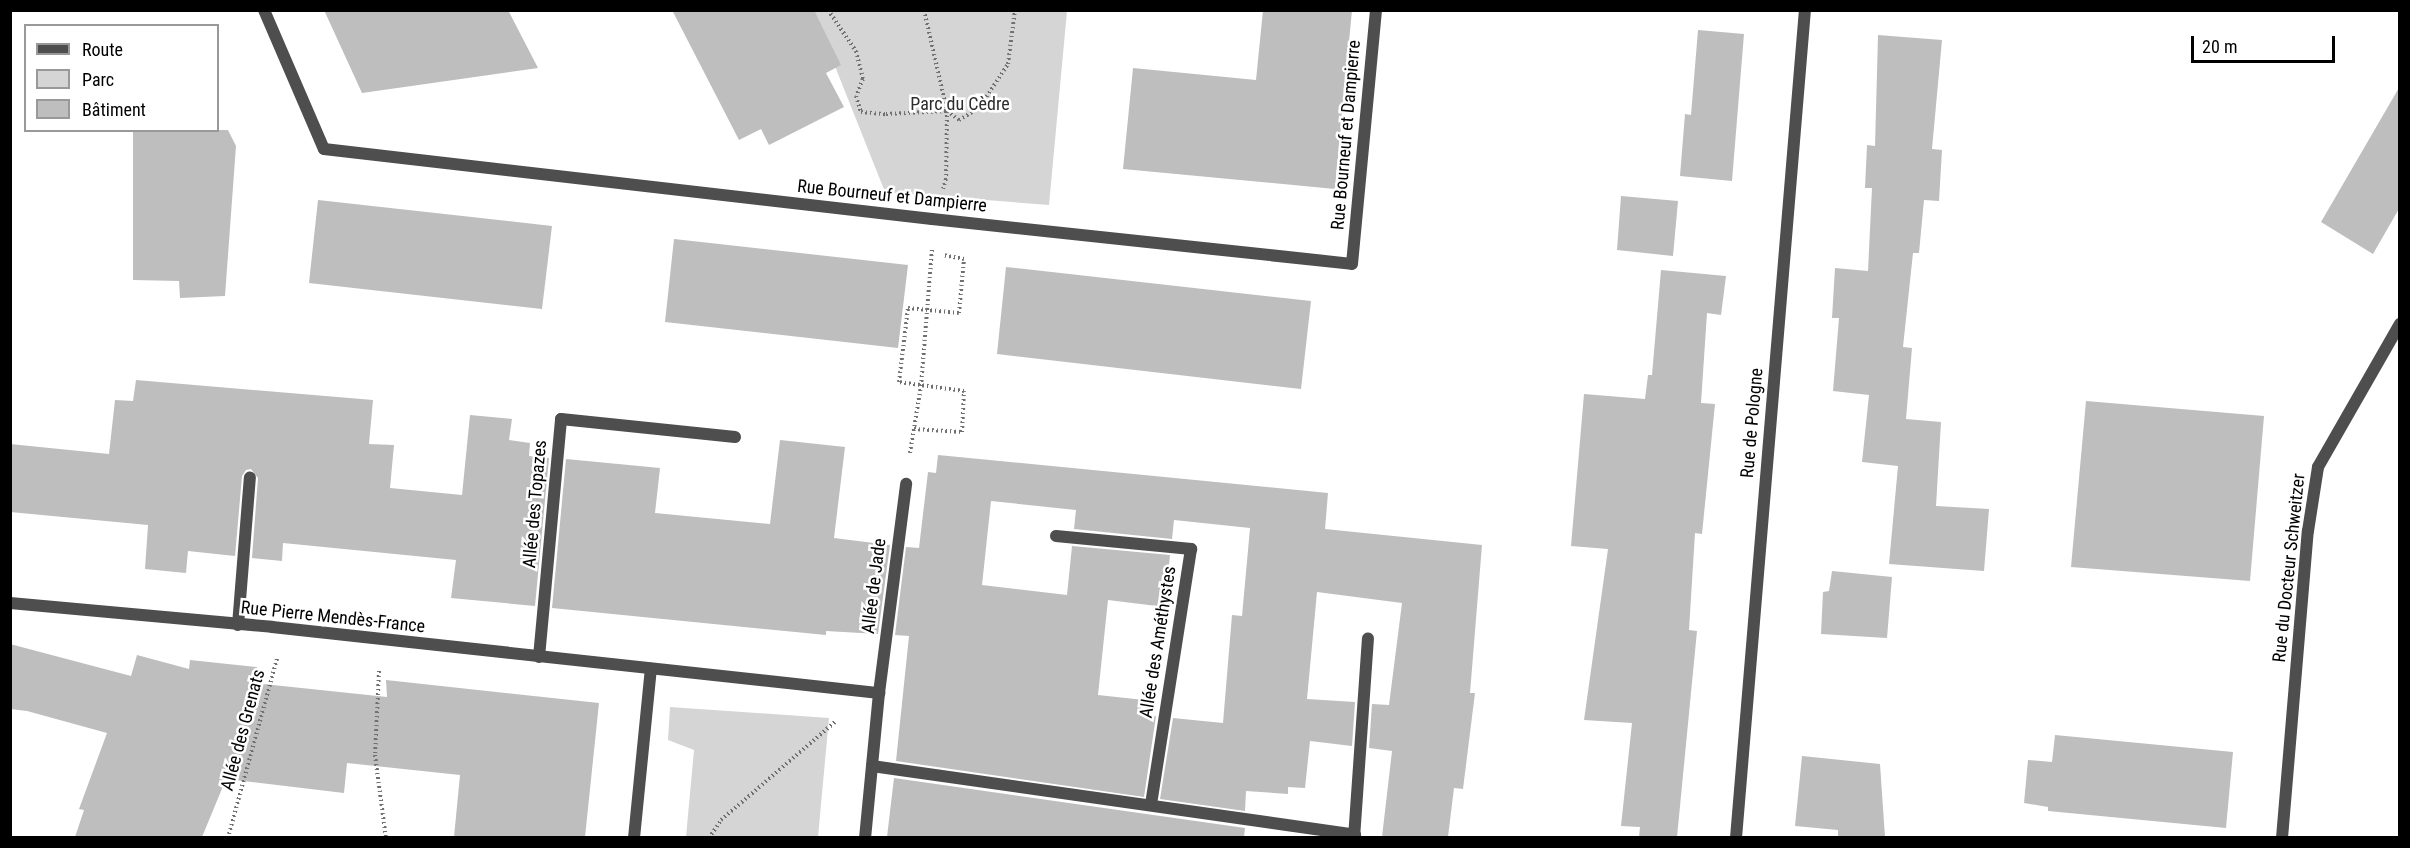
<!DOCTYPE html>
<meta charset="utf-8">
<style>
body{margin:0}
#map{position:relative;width:2410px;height:848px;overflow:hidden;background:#fff;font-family:"Roboto Condensed",sans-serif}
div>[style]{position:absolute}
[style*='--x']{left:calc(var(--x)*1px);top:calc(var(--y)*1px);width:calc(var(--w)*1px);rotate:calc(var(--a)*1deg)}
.green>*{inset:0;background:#d5d5d5}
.building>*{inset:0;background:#bebebe}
.path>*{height:4px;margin-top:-2px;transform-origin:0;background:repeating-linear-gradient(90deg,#707070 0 1.5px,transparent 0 4.5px)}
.minor>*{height:12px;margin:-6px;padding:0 6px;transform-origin:6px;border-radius:6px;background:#4e4e4e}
span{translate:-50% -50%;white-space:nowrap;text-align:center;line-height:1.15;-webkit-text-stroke:5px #fff;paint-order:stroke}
.park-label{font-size:18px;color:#2c2c2c}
.street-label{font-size:18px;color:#000}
.frame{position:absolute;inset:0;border:12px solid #000;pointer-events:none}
.legend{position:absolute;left:24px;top:24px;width:195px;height:108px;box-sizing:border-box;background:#fff;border:2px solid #999;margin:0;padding:8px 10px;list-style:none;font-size:18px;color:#000}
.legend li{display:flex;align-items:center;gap:12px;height:30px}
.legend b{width:30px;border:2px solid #999}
.scale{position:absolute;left:2191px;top:36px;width:144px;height:27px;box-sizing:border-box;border:3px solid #000;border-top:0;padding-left:8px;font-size:18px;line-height:21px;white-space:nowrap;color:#000;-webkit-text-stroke:4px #fff;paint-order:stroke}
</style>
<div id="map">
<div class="green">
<div style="clip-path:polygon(813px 11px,1067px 11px,1049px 205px,885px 192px)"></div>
<div style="clip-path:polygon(670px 707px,829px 718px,818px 837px,686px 837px,694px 750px,668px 740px)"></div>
</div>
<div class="building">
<div style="clip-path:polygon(324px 10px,508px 10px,538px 68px,362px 93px)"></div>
<div style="clip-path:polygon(672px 10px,814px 10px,841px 65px,826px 73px,844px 107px,769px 145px,761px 129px,739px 140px)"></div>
<div style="clip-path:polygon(1263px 10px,1352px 10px,1335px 189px,1123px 169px,1133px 68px,1256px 80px)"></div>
<div style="clip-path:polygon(1698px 30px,1744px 34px,1732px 181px,1680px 176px,1685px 114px,1691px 115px)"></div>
<div style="clip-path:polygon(1878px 35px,1942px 40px,1932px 149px,1942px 150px,1939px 201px,1924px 200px,1919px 253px,1913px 253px,1903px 347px,1912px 348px,1906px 419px,1941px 422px,1936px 506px,1989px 509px,1984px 571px,1889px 564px,1898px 466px,1862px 462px,1869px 395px,1833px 391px,1839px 318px,1832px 318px,1835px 268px,1868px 271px,1872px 188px,1865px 188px,1867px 145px,1875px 146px)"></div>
<div style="clip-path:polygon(2400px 86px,2400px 207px,2373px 254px,2321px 222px)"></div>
<div style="clip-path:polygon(133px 130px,228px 130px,236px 146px,225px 296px,180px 298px,179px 281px,133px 280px)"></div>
<div style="clip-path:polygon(1621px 196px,1678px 201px,1673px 256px,1617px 250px)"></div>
<div style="clip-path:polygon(318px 200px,552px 226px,542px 309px,309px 283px)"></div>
<div style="clip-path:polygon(674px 239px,908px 265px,898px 348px,665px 322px)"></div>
<div style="clip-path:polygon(1006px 267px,1311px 301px,1301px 389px,997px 354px)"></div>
<div style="clip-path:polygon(1661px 270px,1726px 276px,1721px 315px,1707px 313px,1701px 403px,1715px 404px,1702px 534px,1695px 533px,1689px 630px,1697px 631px,1677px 837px,1639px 837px,1640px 827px,1621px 826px,1632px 723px,1584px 720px,1608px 549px,1571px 546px,1584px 394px,1645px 399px,1648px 375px,1652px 375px)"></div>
<div style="clip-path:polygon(136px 380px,373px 400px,369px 444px,394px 445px,390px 488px,462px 495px,470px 415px,512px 419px,509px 440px,530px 443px,529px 456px,549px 458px,535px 606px,451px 598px,456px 560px,283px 543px,282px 561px,252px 558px,258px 478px,251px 469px,246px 470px,242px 476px,235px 556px,188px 551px,186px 573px,145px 569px,148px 525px,10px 512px,10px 444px,109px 454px,115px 400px,133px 401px)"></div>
<div style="clip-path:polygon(2086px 401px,2264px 416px,2250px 581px,2071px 567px)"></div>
<div style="clip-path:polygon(780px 440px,845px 447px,834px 538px,890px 545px,878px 634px,826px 631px,826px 635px,552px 608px,566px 459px,660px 468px,655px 513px,770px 524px)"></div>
<div style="clip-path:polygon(938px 455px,1328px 493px,1325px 529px,1482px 545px,1470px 693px,1475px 693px,1463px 789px,1454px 788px,1448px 837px,1382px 837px,1392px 751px,1369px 748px,1372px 704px,1389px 705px,1402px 603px,1317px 592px,1307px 699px,1355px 702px,1352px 746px,1310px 741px,1305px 788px,1288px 787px,1288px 794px,1246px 791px,1245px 811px,1160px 799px,1173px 718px,1223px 723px,1232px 615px,1242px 616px,1250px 528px,1174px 520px,1172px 539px,1074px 529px,1076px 510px,991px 501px,982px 585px,1067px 595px,1072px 546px,1170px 555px,1165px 607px,1108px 600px,1098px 695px,1144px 700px,1142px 715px,1156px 716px,1144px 797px,896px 761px,909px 636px,895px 635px,906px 547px,919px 548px,928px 472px,936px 473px)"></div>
<div style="clip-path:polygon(1832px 571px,1892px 577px,1887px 638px,1821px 634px,1823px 592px,1829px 591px)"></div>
<div style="clip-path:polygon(10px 644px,131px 676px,137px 655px,189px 669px,190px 660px,257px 667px,253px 683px,387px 697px,386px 680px,599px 703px,585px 837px,454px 837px,460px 775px,347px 763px,344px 793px,226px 779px,202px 837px,75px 837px,84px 810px,79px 809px,107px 733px,27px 711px,10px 709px)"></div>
<div style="clip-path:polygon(2055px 735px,2233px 752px,2226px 828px,2048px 811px,2048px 807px,2024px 803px,2028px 760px,2052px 762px)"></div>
<div style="clip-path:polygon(1802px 756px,1880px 764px,1885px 837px,1838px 837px,1838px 830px,1795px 826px)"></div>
<div style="clip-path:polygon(894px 778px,1245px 828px,1244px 837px,887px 837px)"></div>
</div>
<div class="path">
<div style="--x:828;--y:10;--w:50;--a:55.7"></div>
<div style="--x:856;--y:51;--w:29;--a:76"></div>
<div style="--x:863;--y:79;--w:18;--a:112"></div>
<div style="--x:856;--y:96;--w:17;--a:73"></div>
<div style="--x:861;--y:112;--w:25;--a:5"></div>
<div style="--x:886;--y:114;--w:61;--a:-2.8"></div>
<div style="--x:947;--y:111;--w:15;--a:37"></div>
<div style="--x:959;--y:120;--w:23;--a:-31"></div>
<div style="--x:979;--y:108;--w:53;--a:-56.6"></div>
<div style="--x:1008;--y:64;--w:54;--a:-82.6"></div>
<div style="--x:924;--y:10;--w:104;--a:77.2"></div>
<div style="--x:947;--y:111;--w:68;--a:90.8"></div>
<div style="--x:946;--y:179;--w:10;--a:107"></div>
<div style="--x:914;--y:429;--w:48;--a:3.6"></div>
<div style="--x:962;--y:432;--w:41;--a:-87.2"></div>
<div style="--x:964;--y:391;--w:66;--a:-172.1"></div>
<div style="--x:899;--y:382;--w:75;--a:-83.1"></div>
<div style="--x:908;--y:308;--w:51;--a:5.6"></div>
<div style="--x:959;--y:313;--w:54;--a:-84.7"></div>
<div style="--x:964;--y:259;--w:20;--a:-169"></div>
<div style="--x:910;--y:453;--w:68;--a:-80.7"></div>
<div style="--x:921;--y:386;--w:137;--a:-85.4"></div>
<div style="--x:379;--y:671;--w:84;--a:92.7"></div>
<div style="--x:375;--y:755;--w:84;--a:82.5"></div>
<div style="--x:230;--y:838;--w:4;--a:-104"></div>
<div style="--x:229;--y:834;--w:182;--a:-74.7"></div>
<div style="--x:709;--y:838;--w:22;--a:-56"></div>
<div style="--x:721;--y:820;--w:152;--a:-40.7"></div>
</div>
<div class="minor">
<div style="--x:264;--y:10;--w:151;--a:66.7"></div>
<div style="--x:324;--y:149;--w:612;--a:6.57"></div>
<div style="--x:932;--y:219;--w:422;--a:6.1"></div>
<div style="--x:1352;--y:264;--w:255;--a:-84.6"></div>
<div style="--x:1056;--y:536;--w:136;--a:5.5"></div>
<div style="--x:1191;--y:549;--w:259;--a:98.9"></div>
<div style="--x:10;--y:603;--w:263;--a:5.2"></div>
<div style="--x:272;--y:627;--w:611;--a:6.21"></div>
<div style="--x:879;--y:693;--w:146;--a:95.5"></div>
<div style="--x:238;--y:625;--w:148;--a:-85.4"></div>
<div style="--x:539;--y:657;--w:239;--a:-84.7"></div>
<div style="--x:561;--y:419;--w:175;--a:5.9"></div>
<div style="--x:879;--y:693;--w:211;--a:-82.6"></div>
<div style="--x:872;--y:766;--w:488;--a:8.1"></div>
<div style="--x:634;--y:838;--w:170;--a:-84.3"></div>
<div style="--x:1354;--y:838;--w:200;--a:-86"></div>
<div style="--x:1736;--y:838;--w:831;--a:-85.24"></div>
<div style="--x:2282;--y:838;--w:308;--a:-85.2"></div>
<div style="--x:2308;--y:531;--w:65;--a:-81.1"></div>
<div style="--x:2318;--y:467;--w:165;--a:-60.2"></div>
</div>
<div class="park-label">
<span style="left:960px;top:104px">Parc du Cèdre</span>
</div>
<div class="street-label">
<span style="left:1346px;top:135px;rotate:-85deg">Rue Bourneuf et Dampierre</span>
<span style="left:892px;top:196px;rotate:6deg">Rue Bourneuf et Dampierre</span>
<span style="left:1752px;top:423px;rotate:-85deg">Rue de Pologne</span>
<span style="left:535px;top:504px;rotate:-85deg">Allée des Topazes</span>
<span style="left:2289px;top:568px;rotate:-84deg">Rue du Docteur Schweitzer</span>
<span style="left:874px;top:586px;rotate:-83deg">Allée de Jade</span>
<span style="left:333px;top:617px;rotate:6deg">Rue Pierre Mendès-France</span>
<span style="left:1158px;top:642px;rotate:-81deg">Allée des Améthystes</span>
<span style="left:243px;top:730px;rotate:-75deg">Allée des Grenats</span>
</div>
<div class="frame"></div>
<ul class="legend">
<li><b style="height:8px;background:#4e4e4e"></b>Route</li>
<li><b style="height:16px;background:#d5d5d5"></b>Parc</li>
<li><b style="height:16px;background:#bebebe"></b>Bâtiment</li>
</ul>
<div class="scale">20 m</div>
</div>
